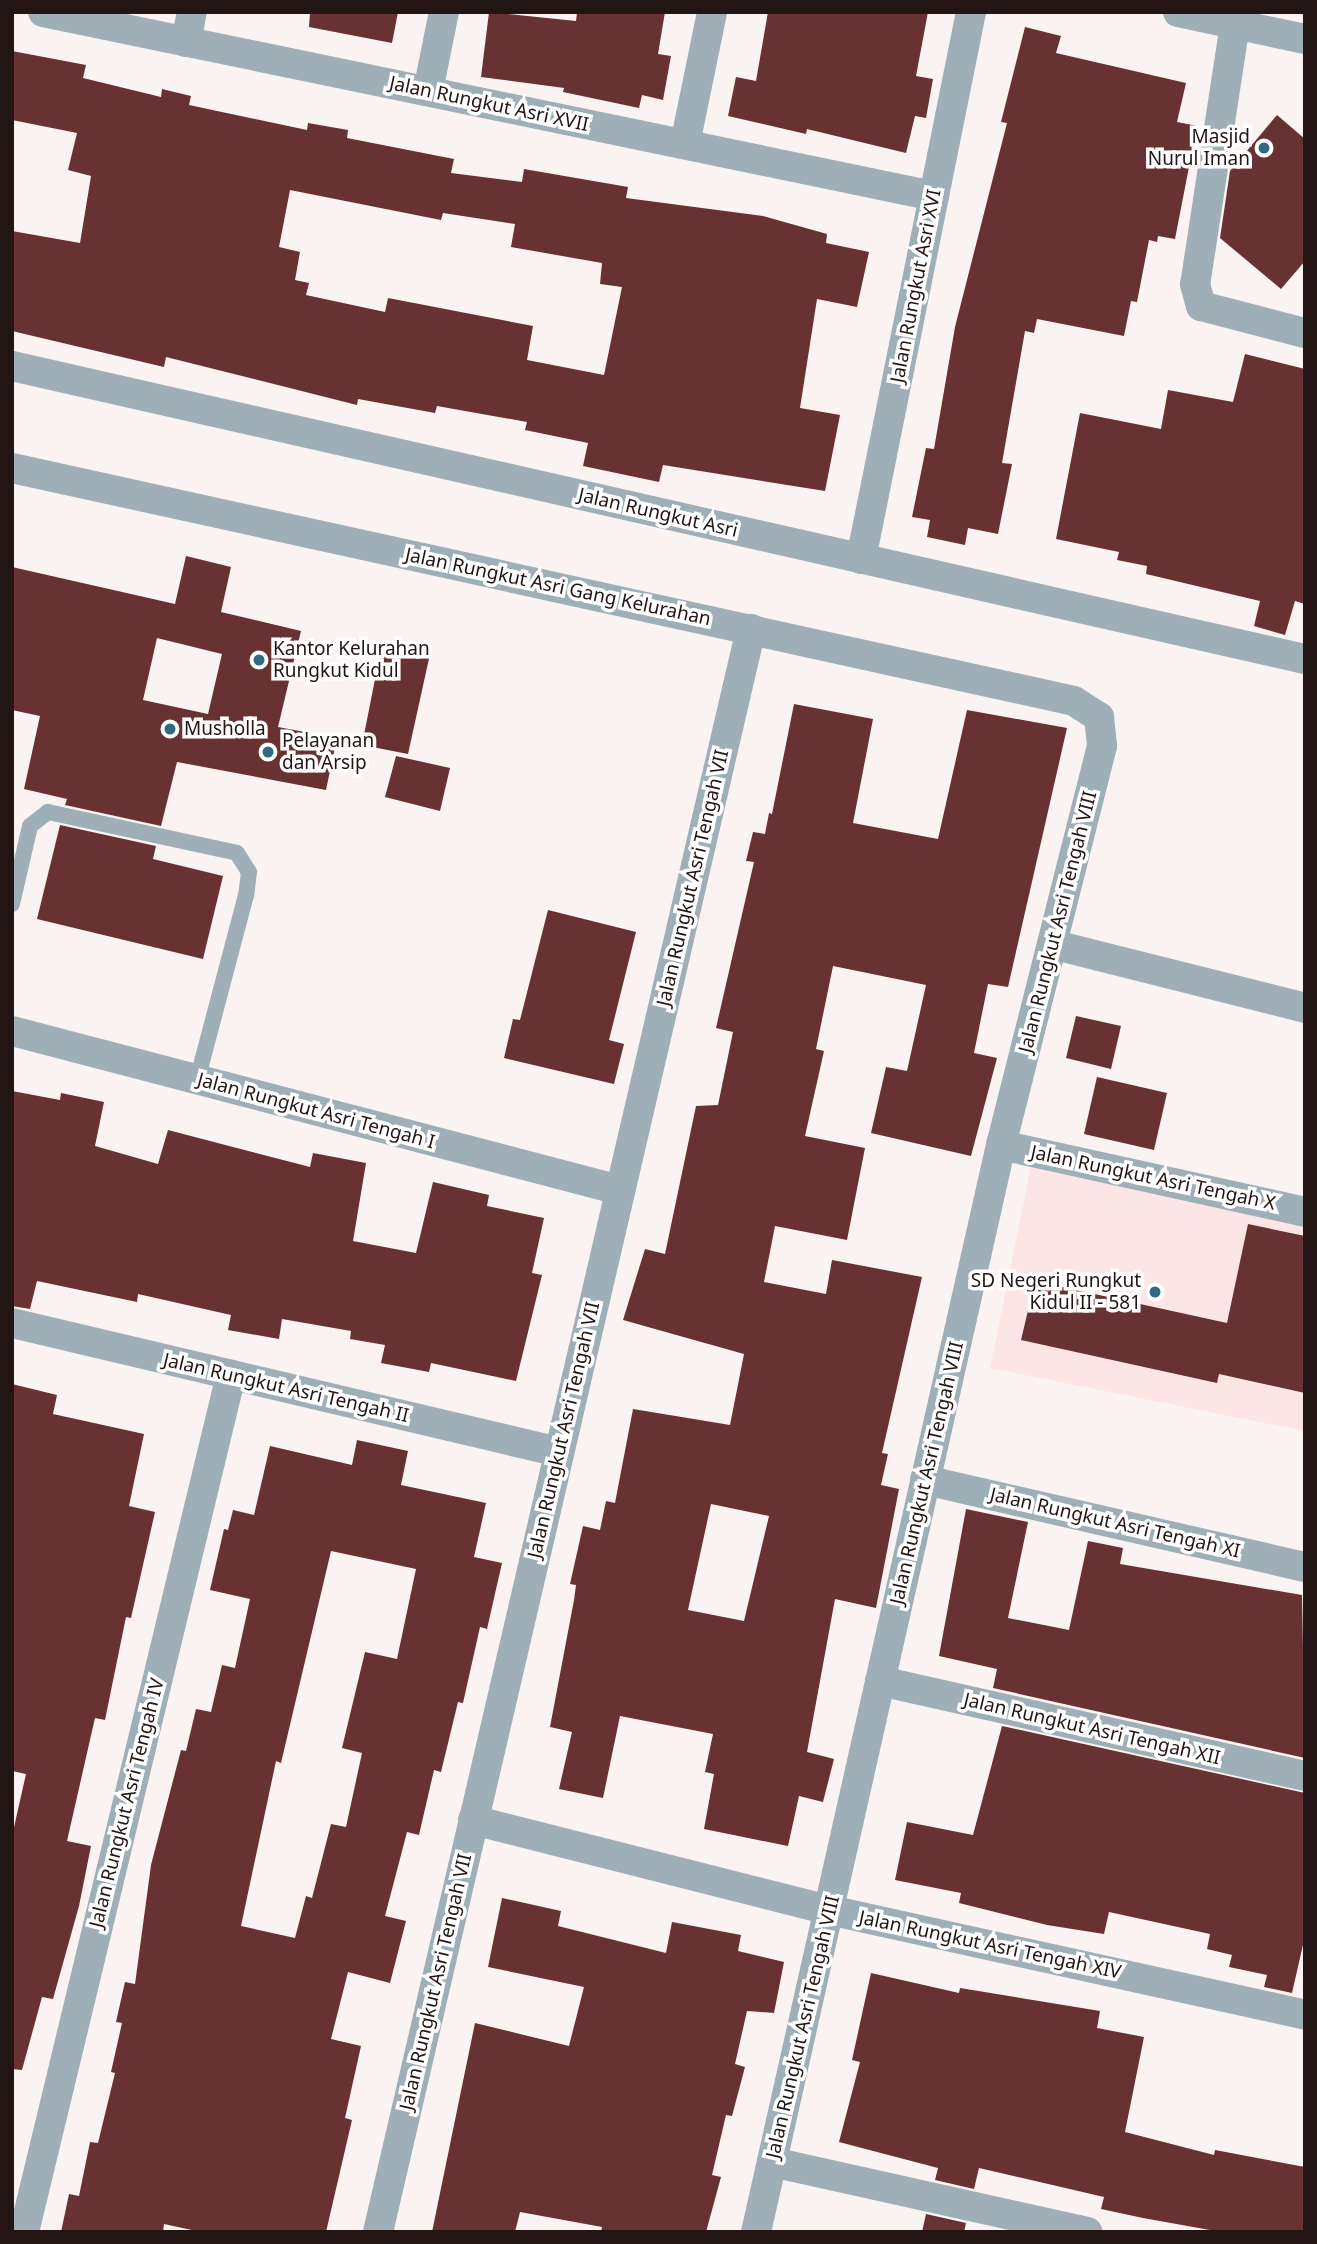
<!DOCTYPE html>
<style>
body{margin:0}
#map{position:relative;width:1317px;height:2244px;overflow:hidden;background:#fbf2f2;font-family:"Noto Sans",sans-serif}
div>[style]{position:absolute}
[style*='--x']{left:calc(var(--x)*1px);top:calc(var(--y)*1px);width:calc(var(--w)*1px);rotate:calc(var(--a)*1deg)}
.built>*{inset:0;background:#fbe6e5}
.building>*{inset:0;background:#693232}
.service>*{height:16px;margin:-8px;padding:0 8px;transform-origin:8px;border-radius:8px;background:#9fafb7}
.minor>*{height:30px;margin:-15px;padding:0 15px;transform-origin:15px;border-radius:15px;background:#9fafb7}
.dots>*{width:19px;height:19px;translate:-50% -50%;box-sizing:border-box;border:4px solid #fff;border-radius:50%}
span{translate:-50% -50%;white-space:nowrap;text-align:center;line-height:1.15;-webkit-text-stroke:7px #fff;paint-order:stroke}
.street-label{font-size:19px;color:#231514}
.poi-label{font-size:19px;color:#231514}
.right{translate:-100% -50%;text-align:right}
.left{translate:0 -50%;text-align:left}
.frame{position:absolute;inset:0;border:14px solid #231514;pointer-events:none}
</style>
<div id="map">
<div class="built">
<div style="clip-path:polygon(1032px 1162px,1305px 1217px,1305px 1431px,990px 1368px)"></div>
</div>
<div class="building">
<div style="clip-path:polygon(310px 12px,398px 12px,392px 43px,309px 27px)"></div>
<div style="clip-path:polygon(489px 12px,576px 21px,577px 12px,665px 12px,658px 54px,671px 56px,663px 100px,642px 95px,639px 108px,563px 92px,564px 88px,481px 77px)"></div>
<div style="clip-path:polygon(768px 12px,928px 12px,916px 76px,933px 79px,926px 118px,915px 116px,906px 153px,807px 129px,806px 134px,728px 116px,736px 77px,756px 81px)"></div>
<div style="clip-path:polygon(1025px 27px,1061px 36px,1056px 53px,1186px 83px,1177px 122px,1197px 126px,1175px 239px,1158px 236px,1157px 242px,1149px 240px,1137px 302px,1131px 301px,1124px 336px,1037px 319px,1034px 333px,1025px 331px,1002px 463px,1012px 464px,998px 534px,968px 528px,965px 545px,927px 537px,930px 520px,912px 517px,926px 448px,934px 449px,955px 327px,1007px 123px,1001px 122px)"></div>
<div style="clip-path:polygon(evenodd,12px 51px,86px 65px,83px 78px,161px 97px,162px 89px,191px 96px,189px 105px,307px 130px,308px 123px,348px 130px,347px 138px,454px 159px,451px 173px,522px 182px,524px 169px,628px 187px,626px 198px,763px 216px,827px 234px,826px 243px,869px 252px,857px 307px,817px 299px,800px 408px,840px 415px,825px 491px,663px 465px,659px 482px,583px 466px,588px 443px,525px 430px,527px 422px,437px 406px,435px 413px,358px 399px,357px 405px,166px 357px,164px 367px,12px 331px,12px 231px,80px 243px,91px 176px,68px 170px,77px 133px,12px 120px,12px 51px,290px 190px,441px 220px,443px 213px,515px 224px,511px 247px,602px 263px,600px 284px,622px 287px,604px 375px,527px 360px,533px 326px,388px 298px,385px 312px,306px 295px,309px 283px,295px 280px,300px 252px,279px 247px,290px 190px)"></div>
<div style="clip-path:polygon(1277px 115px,1305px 139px,1305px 261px,1281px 289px,1220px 238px,1230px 171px)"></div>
<div style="clip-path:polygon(1245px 354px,1305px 369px,1305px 604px,1295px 601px,1285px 635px,1254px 626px,1260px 601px,1146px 574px,1147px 566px,1117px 560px,1119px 552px,1056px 539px,1080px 413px,1161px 429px,1168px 390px,1233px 402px)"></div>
<div style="clip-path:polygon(evenodd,186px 556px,231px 567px,221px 612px,301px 631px,278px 727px,337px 738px,326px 790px,177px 762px,161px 826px,65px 805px,67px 799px,24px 789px,40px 716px,12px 710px,12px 567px,175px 604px,186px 556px,157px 638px,222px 654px,208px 714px,143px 700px,157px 638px)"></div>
<div style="clip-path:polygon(382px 644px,430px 654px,408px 754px,362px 745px)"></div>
<div style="clip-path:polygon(evenodd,794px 704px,873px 719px,853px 823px,938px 839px,967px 710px,1067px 728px,1008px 987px,988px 984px,974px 1053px,997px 1058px,971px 1156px,871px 1133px,886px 1067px,907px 1071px,926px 985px,833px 966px,816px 1049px,824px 1051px,805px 1136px,865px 1148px,847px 1240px,775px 1226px,764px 1282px,826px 1294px,832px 1260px,922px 1277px,882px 1453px,888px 1454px,881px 1485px,899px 1489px,876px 1608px,835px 1599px,807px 1752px,834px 1759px,823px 1802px,799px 1796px,788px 1846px,704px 1829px,714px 1774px,705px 1772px,713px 1734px,620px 1716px,603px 1798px,559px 1789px,572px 1732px,550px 1727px,574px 1600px,576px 1585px,570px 1584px,583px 1526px,600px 1530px,606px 1501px,615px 1503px,633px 1409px,730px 1425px,744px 1354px,623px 1320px,645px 1249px,665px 1254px,696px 1106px,718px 1105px,733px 1032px,716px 1028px,754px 862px,746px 861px,753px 832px,765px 834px,769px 813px,772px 814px,794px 704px,711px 1504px,769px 1516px,744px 1621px,688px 1610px,711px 1504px)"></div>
<div style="clip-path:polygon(396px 756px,450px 768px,440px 811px,385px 797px)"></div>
<div style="clip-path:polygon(60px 825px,156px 846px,153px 859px,223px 876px,203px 959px,37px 919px)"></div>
<div style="clip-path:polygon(548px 910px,636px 932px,609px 1040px,624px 1044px,614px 1084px,504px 1058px,513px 1019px,520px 1020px)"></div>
<div style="clip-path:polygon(1076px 1016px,1121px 1026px,1111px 1069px,1066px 1058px)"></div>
<div style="clip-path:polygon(1097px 1077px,1167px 1093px,1154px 1150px,1084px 1134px)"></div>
<div style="clip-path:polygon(12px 1091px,60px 1100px,61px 1093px,104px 1102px,95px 1146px,158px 1164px,168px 1130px,310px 1167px,313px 1153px,366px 1163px,353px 1241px,416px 1253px,433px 1182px,489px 1195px,487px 1206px,544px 1218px,532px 1273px,542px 1275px,516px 1381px,431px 1363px,429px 1372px,381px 1363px,385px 1345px,350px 1339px,351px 1331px,282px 1319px,279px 1339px,228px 1330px,231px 1315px,138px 1294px,137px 1302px,37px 1281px,30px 1309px,12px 1306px)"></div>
<div style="clip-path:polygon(1248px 1224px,1305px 1236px,1305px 1393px,1219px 1374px,1217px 1383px,1021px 1340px,1035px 1281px,1227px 1323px)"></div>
<div style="clip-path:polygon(12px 1384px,57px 1395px,53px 1414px,144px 1434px,129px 1506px,155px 1512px,131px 1618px,126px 1617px,105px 1720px,95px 1718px,67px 1841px,91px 1846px,79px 1906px,53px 1999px,42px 1997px,22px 2070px,12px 2069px,12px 1836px,26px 1774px,12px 1771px)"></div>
<div style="clip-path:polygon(evenodd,357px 1440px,408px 1451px,401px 1485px,486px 1503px,474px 1557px,502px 1563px,487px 1629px,480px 1627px,463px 1703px,458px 1702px,441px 1772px,434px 1770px,419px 1835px,407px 1832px,385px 1916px,406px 1921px,390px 1983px,348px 1972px,331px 2039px,361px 2046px,345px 2118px,352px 2120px,326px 2232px,201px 2232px,164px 2224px,163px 2232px,61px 2232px,69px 2194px,79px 2196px,90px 2142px,98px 2143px,115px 2073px,111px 2072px,122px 2023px,116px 2022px,125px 1982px,135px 1984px,151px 1865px,181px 1750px,186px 1751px,196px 1709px,211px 1712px,222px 1665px,235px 1668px,250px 1599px,210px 1590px,224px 1529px,228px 1530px,233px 1510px,254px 1515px,270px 1446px,352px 1465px,357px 1440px,331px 1551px,416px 1569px,397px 1659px,365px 1652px,342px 1748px,362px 1753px,346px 1827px,331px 1824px,312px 1898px,306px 1896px,295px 1938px,241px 1926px,276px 1761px,281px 1763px,331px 1551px)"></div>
<div style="clip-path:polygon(966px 1509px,1028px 1522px,1008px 1618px,1069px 1630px,1088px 1541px,1123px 1548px,1120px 1564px,1302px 1595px,1305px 1758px,993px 1688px,997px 1669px,939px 1656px)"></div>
<div style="clip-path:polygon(1002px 1726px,1305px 1793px,1305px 1936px,1292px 1993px,1264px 1987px,1267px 1975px,1229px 1967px,1232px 1955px,1207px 1949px,1210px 1934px,1109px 1912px,1104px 1934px,1047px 1925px,959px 1903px,961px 1893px,895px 1880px,907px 1822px,973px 1835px)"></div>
<div style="clip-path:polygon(502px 1898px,561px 1911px,558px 1926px,666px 1953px,672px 1922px,741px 1935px,738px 1951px,784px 1962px,774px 2013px,747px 2011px,735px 2064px,745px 2067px,732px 2116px,726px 2115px,712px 2175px,721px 2177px,706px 2232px,601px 2232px,602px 2227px,520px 2212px,515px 2232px,432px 2232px,475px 2023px,569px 2046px,584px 1987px,488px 1967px)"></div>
<div style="clip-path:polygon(871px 1973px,959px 1993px,960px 1988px,1100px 2011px,1097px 2028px,1144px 2037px,1125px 2132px,1214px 2155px,1215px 2150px,1305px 2167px,1305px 2232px,1221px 2232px,1143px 2218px,1101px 2209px,1104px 2197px,979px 2168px,974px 2189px,935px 2180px,938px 2168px,839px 2142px,860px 2062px,852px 2060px)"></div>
<div style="clip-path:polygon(926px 2214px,966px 2223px,964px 2232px,922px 2232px)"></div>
</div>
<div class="service">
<div style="--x:12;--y:904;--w:80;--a:-77"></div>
<div style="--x:30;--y:826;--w:23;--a:-38"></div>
<div style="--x:48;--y:812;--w:193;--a:12.2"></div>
<div style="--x:237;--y:853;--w:22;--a:58"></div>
<div style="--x:249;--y:872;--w:23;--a:97"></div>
<div style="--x:246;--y:895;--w:191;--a:104.8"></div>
</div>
<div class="minor">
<div style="--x:43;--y:12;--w:910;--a:11.67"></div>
<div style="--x:1178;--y:12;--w:130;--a:12"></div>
<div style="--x:1235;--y:24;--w:263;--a:98.7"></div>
<div style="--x:1195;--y:284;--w:23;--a:75"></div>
<div style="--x:1201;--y:306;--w:107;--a:14.6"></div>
<div style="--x:186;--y:42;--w:31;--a:-79"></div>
<div style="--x:428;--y:91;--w:81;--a:-78.6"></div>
<div style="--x:685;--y:144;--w:135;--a:-78.4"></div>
<div style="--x:12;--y:366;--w:1326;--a:12.77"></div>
<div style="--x:12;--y:468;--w:1087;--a:12.37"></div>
<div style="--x:1074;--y:701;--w:30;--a:33"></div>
<div style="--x:1099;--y:717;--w:29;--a:84"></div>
<div style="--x:1102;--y:746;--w:412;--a:104.2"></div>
<div style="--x:1001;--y:1145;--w:1114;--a:102.7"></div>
<div style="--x:861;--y:559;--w:558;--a:-78.63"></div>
<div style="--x:1055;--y:945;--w:258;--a:14.1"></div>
<div style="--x:12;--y:1031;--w:628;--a:14.66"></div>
<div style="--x:1001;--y:1145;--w:311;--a:12.4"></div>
<div style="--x:12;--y:1323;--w:562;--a:13.27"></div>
<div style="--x:925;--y:1480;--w:390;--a:12.9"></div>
<div style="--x:880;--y:1681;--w:435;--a:12.6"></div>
<div style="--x:473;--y:1820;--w:367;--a:14.2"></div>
<div style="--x:829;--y:1910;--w:487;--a:12.4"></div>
<div style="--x:772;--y:2162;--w:323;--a:12.5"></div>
<div style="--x:24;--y:2232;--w:882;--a:-76.42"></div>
<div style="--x:378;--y:2232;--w:1646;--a:-76.9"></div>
</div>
<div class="dots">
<div style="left:1264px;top:148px;background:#2f6982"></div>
<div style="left:259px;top:660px;background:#2f6982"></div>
<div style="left:170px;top:729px;background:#2f6982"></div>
<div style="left:268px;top:752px;background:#2f6982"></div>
<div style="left:1155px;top:1292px;background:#2f6982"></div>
</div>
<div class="street-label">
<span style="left:489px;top:104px;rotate:12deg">Jalan Rungkut Asri XVII</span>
<span style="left:916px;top:286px;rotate:-79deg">Jalan Rungkut Asri XVI</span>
<span style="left:658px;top:513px;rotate:13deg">Jalan Rungkut Asri</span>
<span style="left:558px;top:587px;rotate:12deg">Jalan Rungkut Asri Gang Kelurahan</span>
<span style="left:693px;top:878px;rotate:-77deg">Jalan Rungkut Asri Tengah VII</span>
<span style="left:1058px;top:922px;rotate:-76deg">Jalan Rungkut Asri Tengah VIII</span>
<span style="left:316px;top:1111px;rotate:15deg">Jalan Rungkut Asri Tengah I</span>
<span style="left:1153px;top:1178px;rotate:12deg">Jalan Rungkut Asri Tengah X</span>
<span style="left:286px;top:1388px;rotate:13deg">Jalan Rungkut Asri Tengah II</span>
<span style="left:564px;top:1430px;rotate:-77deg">Jalan Rungkut Asri Tengah VII</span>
<span style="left:927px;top:1473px;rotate:-77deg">Jalan Rungkut Asri Tengah VIII</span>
<span style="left:1115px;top:1523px;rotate:13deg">Jalan Rungkut Asri Tengah XI</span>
<span style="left:1092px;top:1729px;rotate:13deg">Jalan Rungkut Asri Tengah XII</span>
<span style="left:127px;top:1803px;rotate:-76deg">Jalan Rungkut Asri Tengah IV</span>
<span style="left:990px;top:1945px;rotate:12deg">Jalan Rungkut Asri Tengah XIV</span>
<span style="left:436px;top:1982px;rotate:-77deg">Jalan Rungkut Asri Tengah VII</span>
<span style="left:803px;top:2027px;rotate:-77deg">Jalan Rungkut Asri Tengah VIII</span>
</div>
<div class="poi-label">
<span class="right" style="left:1250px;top:148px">Masjid<br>Nurul Iman</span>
<span class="left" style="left:273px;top:660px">Kantor Kelurahan<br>Rungkut Kidul</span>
<span class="left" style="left:184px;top:729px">Musholla</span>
<span class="left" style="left:282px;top:752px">Pelayanan<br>dan Arsip</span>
<span class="right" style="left:1141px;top:1292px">SD Negeri Rungkut<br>Kidul II - 581</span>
</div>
<div class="frame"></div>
</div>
